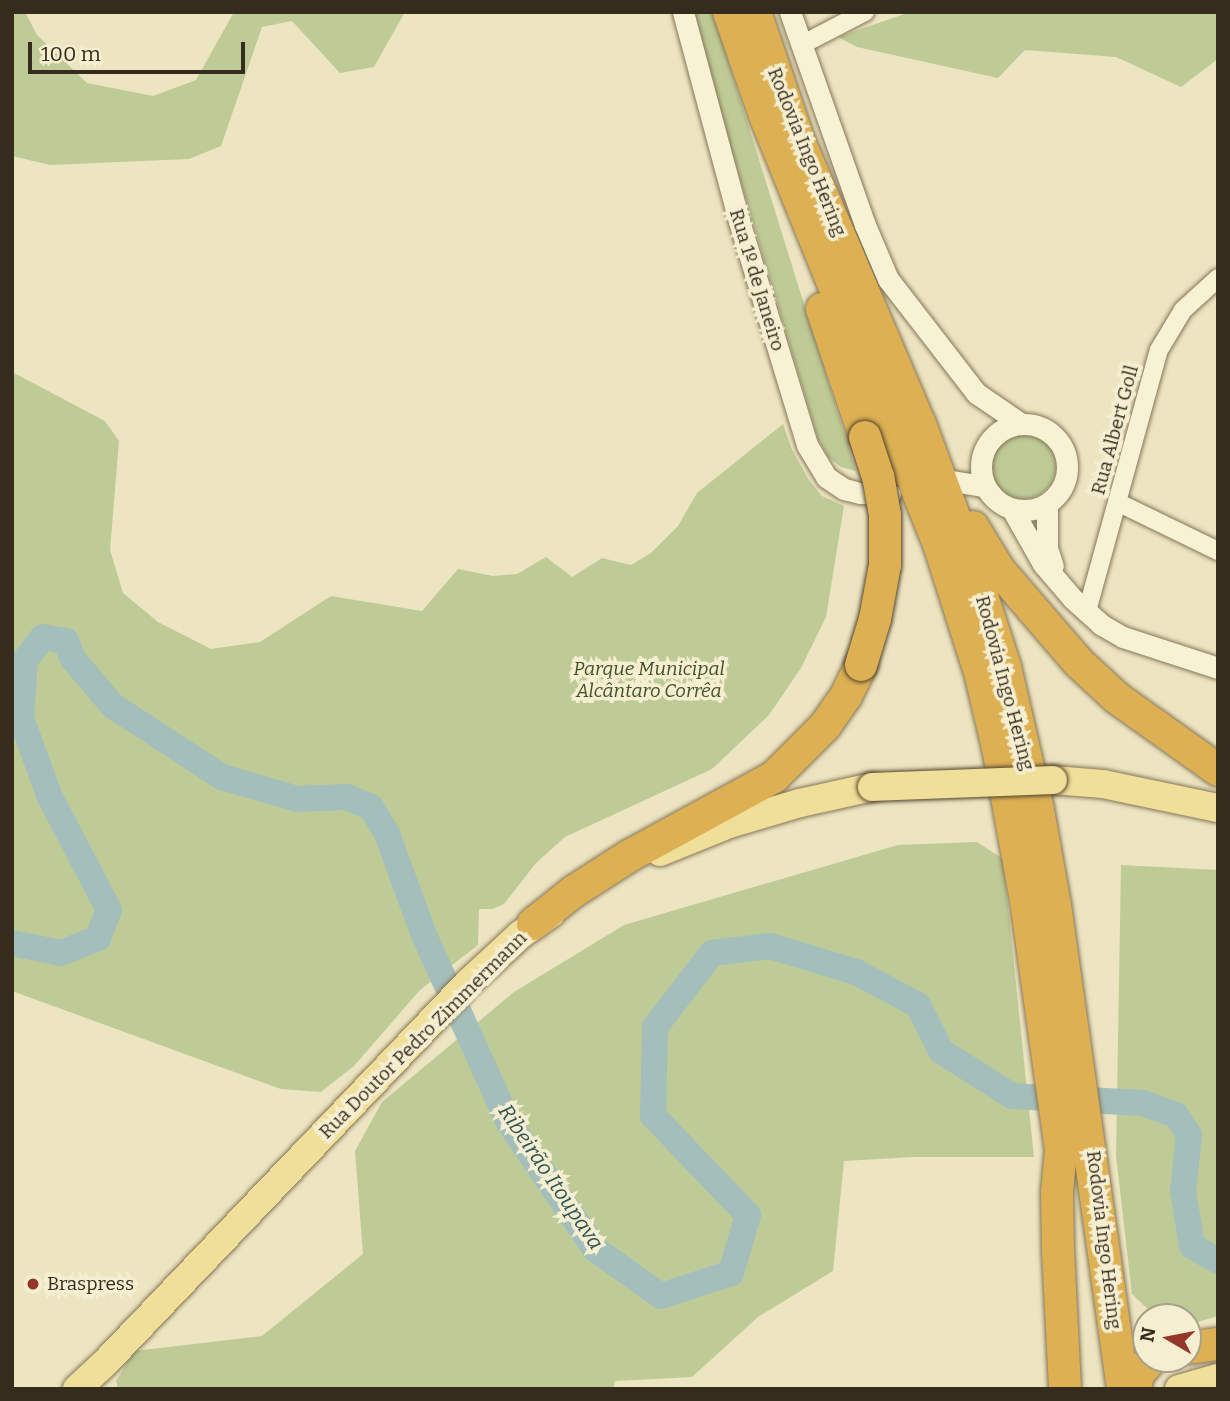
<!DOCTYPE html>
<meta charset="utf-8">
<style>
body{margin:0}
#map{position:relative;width:1230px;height:1401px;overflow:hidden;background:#ede5c1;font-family:Bitter,serif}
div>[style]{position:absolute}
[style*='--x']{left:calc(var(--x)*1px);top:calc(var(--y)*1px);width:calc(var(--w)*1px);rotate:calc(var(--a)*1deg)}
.green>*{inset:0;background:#becb96}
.round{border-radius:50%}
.river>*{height:26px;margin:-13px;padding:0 13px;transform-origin:13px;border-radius:13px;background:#a4bfbb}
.roads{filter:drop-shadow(0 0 2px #867659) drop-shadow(0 0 2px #867659)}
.minor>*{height:18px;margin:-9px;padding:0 9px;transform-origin:9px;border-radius:9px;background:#f8f2d4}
.tertiary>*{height:21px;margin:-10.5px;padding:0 10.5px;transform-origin:10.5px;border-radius:10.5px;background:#f8f2d4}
.tertiary>.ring{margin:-10.5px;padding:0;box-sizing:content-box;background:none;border:21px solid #f8f2d4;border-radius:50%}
.primary>*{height:28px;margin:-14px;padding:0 14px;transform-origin:14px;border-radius:14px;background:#f0df99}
.motorway>*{height:32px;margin:-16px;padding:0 16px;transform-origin:16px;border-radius:16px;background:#dcb053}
.bridges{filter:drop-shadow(0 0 2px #54442d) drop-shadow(0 0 2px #54442d)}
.primary-bridge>*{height:28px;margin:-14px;padding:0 14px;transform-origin:14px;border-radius:14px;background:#f0df99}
.motorway-bridge>*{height:32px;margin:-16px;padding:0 16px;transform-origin:16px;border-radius:16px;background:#dcb053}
.dots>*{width:19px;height:19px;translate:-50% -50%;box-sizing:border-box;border:4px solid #f5eed1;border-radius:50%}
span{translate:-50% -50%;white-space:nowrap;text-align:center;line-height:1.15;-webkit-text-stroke:7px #f5eed1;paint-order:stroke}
.street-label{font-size:19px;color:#362c1d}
.park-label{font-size:19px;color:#415224;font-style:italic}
.poi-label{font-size:19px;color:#362c1d}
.left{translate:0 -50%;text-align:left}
.water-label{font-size:21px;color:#2d5356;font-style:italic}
.frame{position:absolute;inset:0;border:14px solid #362c1d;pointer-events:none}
.north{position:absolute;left:1132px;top:1303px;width:70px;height:70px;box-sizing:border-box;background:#f5eed1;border:2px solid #a9a089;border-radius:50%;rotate:280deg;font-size:19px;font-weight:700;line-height:28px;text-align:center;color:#362c1d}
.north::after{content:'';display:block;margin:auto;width:24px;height:32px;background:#94362a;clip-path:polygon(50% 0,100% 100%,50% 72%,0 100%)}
.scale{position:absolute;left:28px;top:42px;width:217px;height:32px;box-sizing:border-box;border:4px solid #362c1d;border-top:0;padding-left:9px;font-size:21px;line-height:24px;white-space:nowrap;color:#362c1d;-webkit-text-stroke:5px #f5eed1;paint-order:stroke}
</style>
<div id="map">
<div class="green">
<div style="clip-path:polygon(12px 12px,25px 12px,37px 35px,87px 83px,153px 96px,196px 80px,234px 12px,405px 12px,374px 67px,340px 73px,292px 21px,262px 27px,221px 146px,189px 159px,50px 165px,12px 156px)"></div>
<div style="clip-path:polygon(690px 12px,713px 12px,856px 471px,841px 467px,829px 458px,818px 439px)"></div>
<div style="clip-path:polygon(910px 12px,1218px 12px,1218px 59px,1181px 87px,1116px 57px,1025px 50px,998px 78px,857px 47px,838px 37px)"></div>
<div style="clip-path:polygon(12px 372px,105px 421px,119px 441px,110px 550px,123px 593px,158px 622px,211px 649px,260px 642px,331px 596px,422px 611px,458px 569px,493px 576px,517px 574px,546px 557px,572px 577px,602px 558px,631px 565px,651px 553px,678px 526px,697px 493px,783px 424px,792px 450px,809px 480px,822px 496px,844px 506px,826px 617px,801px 668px,769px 715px,712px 769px,565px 837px,536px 863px,504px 904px,493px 909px,479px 909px,478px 945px,420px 990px,354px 1066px,321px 1092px,281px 1089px,12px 991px)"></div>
<div class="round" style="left:990px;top:433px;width:66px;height:66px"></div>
<div style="clip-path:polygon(977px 842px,1003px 859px,1034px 1157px,914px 1157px,844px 1161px,833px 1271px,758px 1317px,692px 1377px,615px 1381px,613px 1389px,118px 1389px,116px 1381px,134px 1351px,262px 1336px,363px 1254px,355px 1151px,382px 1102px,514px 992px,624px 925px,898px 845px)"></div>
<div style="clip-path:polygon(1121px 865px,1218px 870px,1218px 1316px,1188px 1325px,1188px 1317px,1156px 1317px,1132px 1294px,1116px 1156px)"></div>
</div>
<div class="river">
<div style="--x:12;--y:943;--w:50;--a:11.5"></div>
<div style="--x:61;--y:953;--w:40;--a:-22"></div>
<div style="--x:98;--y:938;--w:30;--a:-69"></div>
<div style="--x:109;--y:910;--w:130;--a:-117.6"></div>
<div style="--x:49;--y:795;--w:82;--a:-110"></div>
<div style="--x:21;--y:718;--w:58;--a:-86.1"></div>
<div style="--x:25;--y:660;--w:29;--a:-52"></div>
<div style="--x:43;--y:637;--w:23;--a:10"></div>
<div style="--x:66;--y:641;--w:19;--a:69"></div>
<div style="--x:73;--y:659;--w:62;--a:49.6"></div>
<div style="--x:113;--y:706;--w:130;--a:33.1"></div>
<div style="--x:222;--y:777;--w:78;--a:16.3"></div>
<div style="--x:297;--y:799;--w:50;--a:-2.3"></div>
<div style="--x:347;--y:797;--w:26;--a:23"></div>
<div style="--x:371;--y:807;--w:31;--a:59"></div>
<div style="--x:387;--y:834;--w:108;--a:69.9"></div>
<div style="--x:424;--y:935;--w:204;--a:65.7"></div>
<div style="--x:508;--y:1121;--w:155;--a:55.8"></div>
<div style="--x:595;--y:1249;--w:81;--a:35.5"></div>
<div style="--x:661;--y:1296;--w:74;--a:-18.2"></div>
<div style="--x:731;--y:1273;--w:60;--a:-73.7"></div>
<div style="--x:748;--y:1215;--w:137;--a:-133.8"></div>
<div style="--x:653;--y:1116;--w:89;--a:-88.7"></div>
<div style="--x:655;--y:1027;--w:93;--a:-52.4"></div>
<div style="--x:712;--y:953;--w:58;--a:-6.9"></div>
<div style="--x:770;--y:946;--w:90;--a:16.8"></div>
<div style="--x:856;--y:972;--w:70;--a:28"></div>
<div style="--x:918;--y:1005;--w:51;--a:63.4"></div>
<div style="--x:941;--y:1051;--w:84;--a:32.4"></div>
<div style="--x:1012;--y:1096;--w:131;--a:3.1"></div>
<div style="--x:1143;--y:1103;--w:35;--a:20"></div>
<div style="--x:1176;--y:1115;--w:24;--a:57"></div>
<div style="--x:1189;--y:1135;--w:56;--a:96.1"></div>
<div style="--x:1183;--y:1191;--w:56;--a:80.7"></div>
<div style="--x:1192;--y:1246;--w:30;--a:30"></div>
</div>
<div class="roads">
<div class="minor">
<div style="--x:801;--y:45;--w:72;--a:-27.3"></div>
<div style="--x:1117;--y:502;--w:112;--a:25.9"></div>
<div style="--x:1087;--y:611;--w:271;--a:-74.6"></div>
<div style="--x:1159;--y:350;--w:47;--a:-59"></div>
<div style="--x:1183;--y:310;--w:47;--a:-42.4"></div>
</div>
<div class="tertiary">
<div style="--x:683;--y:12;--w:216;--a:75"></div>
<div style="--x:739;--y:221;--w:234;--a:73.1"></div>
<div style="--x:807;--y:445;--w:37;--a:59"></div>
<div style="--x:826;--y:477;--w:22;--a:34"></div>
<div style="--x:844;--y:489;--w:16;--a:14"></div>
<div style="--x:860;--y:493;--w:30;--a:2"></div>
<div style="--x:790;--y:12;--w:226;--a:70.6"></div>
<div style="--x:865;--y:225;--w:59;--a:66.9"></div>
<div style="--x:888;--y:279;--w:144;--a:52.3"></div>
<div style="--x:976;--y:393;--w:53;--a:34.3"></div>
<div class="ring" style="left:981px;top:424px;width:65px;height:65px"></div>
<div style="--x:952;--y:481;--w:32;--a:9"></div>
<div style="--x:1047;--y:504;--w:44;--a:90"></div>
<div style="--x:1047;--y:548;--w:19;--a:72"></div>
<div style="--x:1012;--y:509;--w:63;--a:60.6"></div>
<div style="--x:1043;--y:564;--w:46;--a:49.4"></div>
<div style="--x:1073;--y:599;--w:39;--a:42"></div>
<div style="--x:1102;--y:625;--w:24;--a:30"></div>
<div style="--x:1123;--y:637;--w:100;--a:18.1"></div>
</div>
<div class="primary">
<div style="--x:1053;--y:780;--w:50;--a:4.6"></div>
<div style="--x:1103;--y:784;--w:117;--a:11.8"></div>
<div style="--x:660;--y:852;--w:74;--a:-22.1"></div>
<div style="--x:729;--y:824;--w:74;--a:-16.5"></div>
<div style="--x:800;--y:803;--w:74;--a:-12.5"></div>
<div style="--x:77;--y:1389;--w:38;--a:-43"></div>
<div style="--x:105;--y:1363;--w:526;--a:-46.31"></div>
<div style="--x:468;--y:983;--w:71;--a:-42.7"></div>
<div style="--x:520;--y:935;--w:38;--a:-35"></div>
<div style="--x:1179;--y:1389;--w:41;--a:-15.8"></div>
</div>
<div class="motorway">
<div style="--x:729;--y:12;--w:112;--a:70.8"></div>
<div style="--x:766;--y:118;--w:460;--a:67.9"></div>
<div style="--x:939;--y:544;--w:139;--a:72.3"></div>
<div style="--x:981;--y:676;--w:74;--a:76.7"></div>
<div style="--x:998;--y:748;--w:156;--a:79.6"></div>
<div style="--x:1026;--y:901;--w:251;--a:82"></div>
<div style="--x:1061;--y:1150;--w:42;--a:95.4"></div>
<div style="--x:1057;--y:1192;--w:58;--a:89"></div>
<div style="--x:1058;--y:1250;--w:139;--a:87.1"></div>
<div style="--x:755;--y:12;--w:136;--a:71.2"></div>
<div style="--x:799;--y:141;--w:308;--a:66.9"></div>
<div style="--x:920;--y:424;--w:153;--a:69.8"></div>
<div style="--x:973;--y:568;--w:104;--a:72.1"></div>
<div style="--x:1005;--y:667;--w:147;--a:77"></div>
<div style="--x:1038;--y:810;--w:97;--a:79.9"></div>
<div style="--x:1055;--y:905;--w:489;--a:82"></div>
<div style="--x:822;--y:309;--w:135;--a:71.4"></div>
<div style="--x:973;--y:527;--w:50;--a:58.8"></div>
<div style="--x:999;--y:570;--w:121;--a:49.3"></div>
<div style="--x:1078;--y:662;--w:53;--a:42.7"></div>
<div style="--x:1117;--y:698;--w:124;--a:35.5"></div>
<div style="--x:533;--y:924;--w:51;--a:-38.7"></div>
<div style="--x:573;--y:892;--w:67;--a:-32.7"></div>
<div style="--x:629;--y:856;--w:165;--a:-28.6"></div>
<div style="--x:774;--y:777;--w:72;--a:-45"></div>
<div style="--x:825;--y:726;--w:37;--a:-55"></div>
<div style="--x:846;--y:696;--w:34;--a:-64"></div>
<div style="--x:1188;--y:1348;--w:30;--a:-8"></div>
<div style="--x:1135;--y:1389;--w:15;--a:-79"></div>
<div style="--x:1138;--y:1374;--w:20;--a:-49"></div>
</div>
</div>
<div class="bridges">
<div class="primary-bridge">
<div style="--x:872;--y:787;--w:181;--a:-2.2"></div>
</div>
<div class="motorway-bridge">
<div style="--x:861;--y:665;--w:48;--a:-73.1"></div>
<div style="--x:875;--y:619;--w:55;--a:-79.5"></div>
<div style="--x:885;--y:565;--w:50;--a:-90"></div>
<div style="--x:885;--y:515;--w:39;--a:-100"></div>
<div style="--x:878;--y:477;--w:42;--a:-108"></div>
</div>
</div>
<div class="dots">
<div style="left:33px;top:1284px;background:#94362a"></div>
</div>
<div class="street-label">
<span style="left:807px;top:152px;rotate:68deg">Rodovia Ingo Hering</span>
<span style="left:757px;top:280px;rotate:73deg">Rua 1º de Janeiro</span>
<span style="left:1115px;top:430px;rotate:-75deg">Rua Albert Goll</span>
<span style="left:1005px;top:683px;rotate:75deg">Rodovia Ingo Hering</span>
<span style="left:423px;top:1035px;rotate:-45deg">Rua Doutor Pedro Zimmermann</span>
<span style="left:1104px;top:1240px;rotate:83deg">Rodovia Ingo Hering</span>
</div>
<div class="park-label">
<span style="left:649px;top:680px">Parque Municipal<br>Alcântaro Corrêa</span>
</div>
<div class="poi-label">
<span class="left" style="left:47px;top:1284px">Braspress</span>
</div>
<div class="water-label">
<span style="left:551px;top:1177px;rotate:56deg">Ribeirão Itoupava</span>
</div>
<div class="frame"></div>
<div class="north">N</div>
<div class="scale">100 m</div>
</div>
